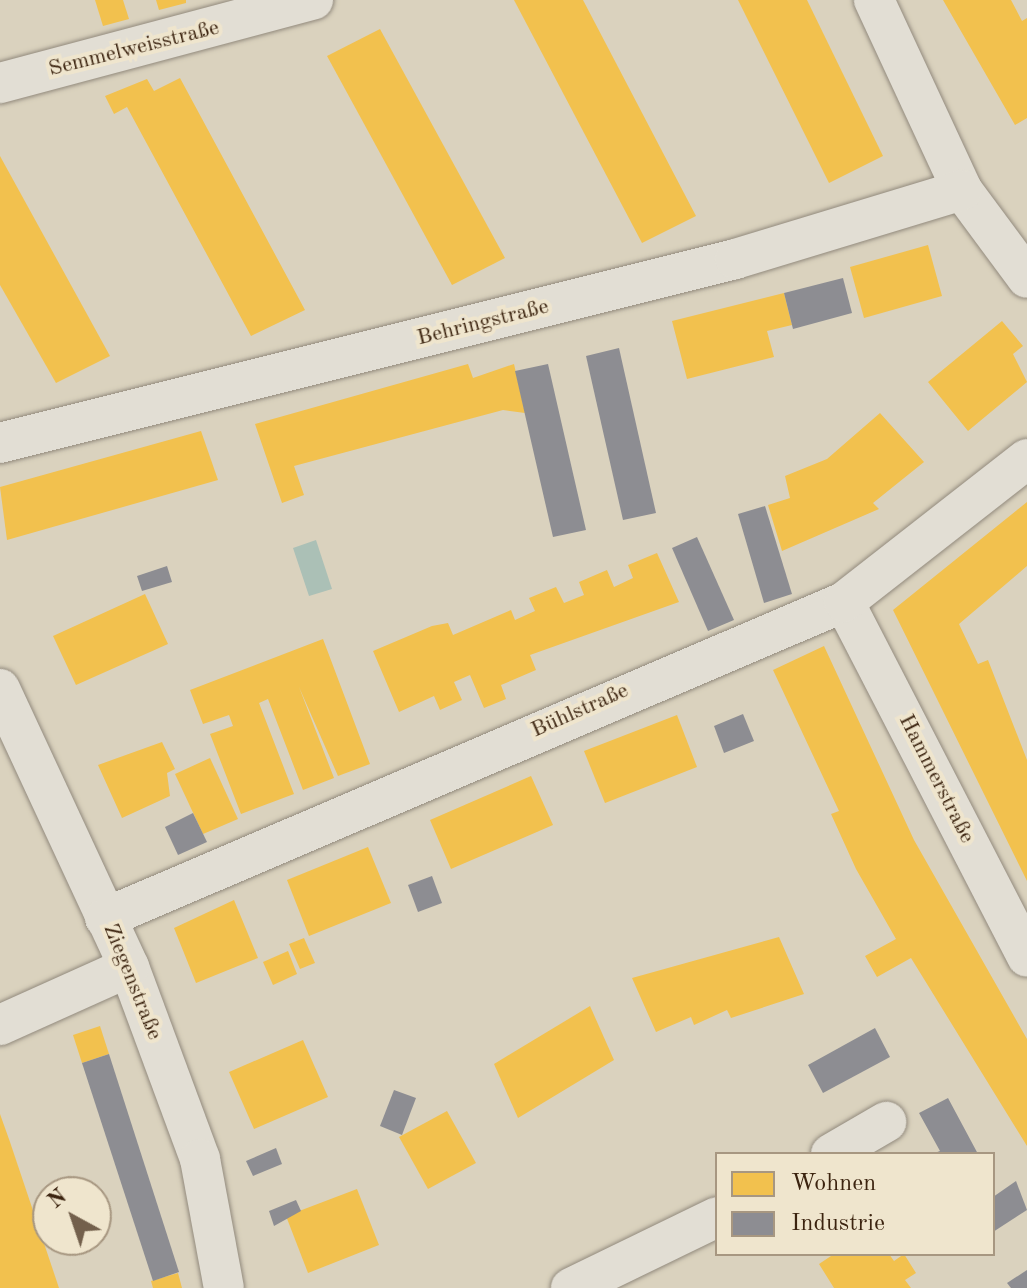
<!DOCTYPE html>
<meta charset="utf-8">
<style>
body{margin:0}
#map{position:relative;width:1027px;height:1288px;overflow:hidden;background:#dad2be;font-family:"Old Standard TT",serif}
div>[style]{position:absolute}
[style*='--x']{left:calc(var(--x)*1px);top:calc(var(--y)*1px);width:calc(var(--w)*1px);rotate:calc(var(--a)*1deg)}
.water>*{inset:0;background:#abc0b6}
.homes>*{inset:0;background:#f2c14e}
.industry>*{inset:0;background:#8d8d92}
.roads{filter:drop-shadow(0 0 2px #928a7d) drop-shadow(0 0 2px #928a7d)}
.minor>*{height:40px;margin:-20px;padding:0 20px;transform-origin:20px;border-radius:20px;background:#e2ded4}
span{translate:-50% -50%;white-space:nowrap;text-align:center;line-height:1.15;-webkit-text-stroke:8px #efe5cd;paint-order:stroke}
.street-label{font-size:22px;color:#3b230f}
.legend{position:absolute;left:715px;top:1152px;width:280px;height:104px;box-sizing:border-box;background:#efe5cd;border:2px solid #a79781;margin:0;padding:10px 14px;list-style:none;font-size:24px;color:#3b230f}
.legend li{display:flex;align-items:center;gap:16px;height:40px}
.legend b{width:40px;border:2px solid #a79781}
.north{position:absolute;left:32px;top:1176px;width:80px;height:80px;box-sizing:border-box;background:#efe5cd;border:2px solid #a79781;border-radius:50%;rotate:320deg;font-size:22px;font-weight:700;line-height:32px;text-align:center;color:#3b230f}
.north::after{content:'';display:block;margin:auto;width:28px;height:36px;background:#73604c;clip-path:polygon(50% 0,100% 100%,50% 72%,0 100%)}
</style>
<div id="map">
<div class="water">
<div style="clip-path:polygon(316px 540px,332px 589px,309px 596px,293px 548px)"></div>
</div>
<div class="homes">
<div style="clip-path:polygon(95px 0,123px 0,129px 19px,103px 26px)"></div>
<div style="clip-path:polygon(156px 0,186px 0,186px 3px,159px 10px)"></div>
<div style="clip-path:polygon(514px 0,583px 0,696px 216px,642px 243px)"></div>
<div style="clip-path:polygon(738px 0,807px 0,883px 156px,829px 183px)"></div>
<div style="clip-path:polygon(943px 0,1011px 0,1022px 21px,1027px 18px,1027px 118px,1015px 125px)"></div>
<div style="clip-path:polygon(380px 29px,505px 258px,452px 285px,327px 56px)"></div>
<div style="clip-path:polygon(180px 78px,305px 310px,251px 336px,127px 107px,114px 114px,105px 96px,147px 79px,154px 91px)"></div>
<div style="clip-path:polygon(0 156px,110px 356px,56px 383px,0 285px)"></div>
<div style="clip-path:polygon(928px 245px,942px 296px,864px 318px,850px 267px)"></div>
<div style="clip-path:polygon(784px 293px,792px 325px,767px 331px,774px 357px,687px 379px,672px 321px)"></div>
<div style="clip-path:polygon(1002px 321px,1023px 346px,1013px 354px,1027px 382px,968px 431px,928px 382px)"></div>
<div style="clip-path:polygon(468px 364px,473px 378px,514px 364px,525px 413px,503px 410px,294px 466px,304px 495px,282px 503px,255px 424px)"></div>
<div style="clip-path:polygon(880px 413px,924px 462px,873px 503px,879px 509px,782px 551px,768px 505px,790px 498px,785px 476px,827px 459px)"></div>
<div style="clip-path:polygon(201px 431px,218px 480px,7px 540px,0 487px)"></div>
<div style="clip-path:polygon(1027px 502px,1027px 566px,959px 624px,978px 664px,988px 660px,1027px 760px,1027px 881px,893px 610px)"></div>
<div style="clip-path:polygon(657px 553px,679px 602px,530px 655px,536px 670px,501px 685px,506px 699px,484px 708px,470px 675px,454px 682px,462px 700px,440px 710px,434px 696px,399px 712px,373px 651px,432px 626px,448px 623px,453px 635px,511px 610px,515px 620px,535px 611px,529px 598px,556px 587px,564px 603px,584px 595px,579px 582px,607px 570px,614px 587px,633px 578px,628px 565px)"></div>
<div style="clip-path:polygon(145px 594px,168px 644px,76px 685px,53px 636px)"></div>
<div style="clip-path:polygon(323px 639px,370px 764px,338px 776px,299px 687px,334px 778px,303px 790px,268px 699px,259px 703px,294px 794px,241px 814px,210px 734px,233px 726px,229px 715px,203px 724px,190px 690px)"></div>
<div style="clip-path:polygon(824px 646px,914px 840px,1027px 1039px,1027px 1146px,911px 958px,877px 977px,865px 956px,896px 939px,856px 869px,831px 814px,839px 811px,773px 670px)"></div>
<div style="clip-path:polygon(677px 715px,697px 767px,605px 803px,584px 751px)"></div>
<div style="clip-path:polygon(162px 742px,175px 769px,167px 773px,170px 796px,122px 818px,98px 765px)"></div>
<div style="clip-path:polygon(210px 758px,238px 819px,203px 834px,175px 774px)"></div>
<div style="clip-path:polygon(531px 776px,553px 825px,451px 869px,430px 820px)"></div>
<div style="clip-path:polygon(368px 847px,391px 903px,309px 936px,287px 880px)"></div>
<div style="clip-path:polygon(234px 900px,258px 958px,196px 983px,174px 928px)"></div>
<div style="clip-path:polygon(779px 937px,804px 994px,731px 1018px,727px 1010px,694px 1025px,691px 1017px,656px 1032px,632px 978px)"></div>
<div style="clip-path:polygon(304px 938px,315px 963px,300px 969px,289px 944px)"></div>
<div style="clip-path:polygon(288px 951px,297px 974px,273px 985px,263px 962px)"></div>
<div style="clip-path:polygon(590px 1006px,614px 1060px,518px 1118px,494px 1064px)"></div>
<div style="clip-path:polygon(100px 1026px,109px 1054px,82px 1063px,73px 1035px)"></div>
<div style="clip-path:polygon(303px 1040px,328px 1097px,254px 1129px,229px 1072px)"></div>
<div style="clip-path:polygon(447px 1111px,476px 1163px,428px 1189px,399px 1137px)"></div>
<div style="clip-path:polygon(0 1114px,10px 1142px,59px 1288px,0 1288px)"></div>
<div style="clip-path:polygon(357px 1189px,379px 1245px,308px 1273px,286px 1216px)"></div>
<div style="clip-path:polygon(834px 1254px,889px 1254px,894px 1261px,904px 1254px,916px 1273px,905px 1280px,911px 1288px,834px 1288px,819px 1264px)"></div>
<div style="clip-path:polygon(178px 1273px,182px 1288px,153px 1288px,151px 1281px)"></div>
</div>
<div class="industry">
<div style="clip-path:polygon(843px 278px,852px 313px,793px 329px,784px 293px)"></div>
<div style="clip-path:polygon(619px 348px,656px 513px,623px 520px,586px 356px)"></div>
<div style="clip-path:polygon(548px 364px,586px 530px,553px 537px,515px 371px)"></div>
<div style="clip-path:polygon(765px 506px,792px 594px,764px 603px,738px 514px)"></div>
<div style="clip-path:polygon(697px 537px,734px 620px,708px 631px,672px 548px)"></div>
<div style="clip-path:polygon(167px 566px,172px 582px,142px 591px,137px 576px)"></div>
<div style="clip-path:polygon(743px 714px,754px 741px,724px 753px,714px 726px)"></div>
<div style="clip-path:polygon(193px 813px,207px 842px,178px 855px,165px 827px)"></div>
<div style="clip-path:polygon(432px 876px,442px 903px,418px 912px,408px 885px)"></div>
<div style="clip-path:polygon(875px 1028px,890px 1057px,823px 1093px,808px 1065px)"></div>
<div style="clip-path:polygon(109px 1054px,179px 1272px,153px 1281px,82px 1063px)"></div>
<div style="clip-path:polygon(394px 1090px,416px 1098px,402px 1135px,380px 1126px)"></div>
<div style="clip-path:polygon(948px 1098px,978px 1154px,932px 1154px,940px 1151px,919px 1113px)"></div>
<div style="clip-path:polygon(276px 1148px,282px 1164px,253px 1176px,246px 1161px)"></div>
<div style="clip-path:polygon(1016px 1181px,1027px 1210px,993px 1232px,993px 1197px)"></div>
<div style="clip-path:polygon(296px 1200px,301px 1211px,274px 1226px,269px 1211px)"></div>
<div style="clip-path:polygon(1027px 1270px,1027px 1288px,1011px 1288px,1007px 1283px)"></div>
</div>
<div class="roads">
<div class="minor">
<div style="--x:874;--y:0;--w:209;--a:65.1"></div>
<div style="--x:962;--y:190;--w:109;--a:53.5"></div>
<div style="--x:0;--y:83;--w:324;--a:-14.9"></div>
<div style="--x:0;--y:443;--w:758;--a:-14.05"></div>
<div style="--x:735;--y:259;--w:237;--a:-16.9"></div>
<div style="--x:844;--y:602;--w:399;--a:62.7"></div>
<div style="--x:0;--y:689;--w:306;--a:65.1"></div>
<div style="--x:129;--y:967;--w:205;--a:69.7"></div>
<div style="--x:200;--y:1159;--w:131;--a:79.5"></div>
<div style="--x:105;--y:918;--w:804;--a:-23.15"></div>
<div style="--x:844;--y:602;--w:232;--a:-38"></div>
<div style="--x:0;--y:1025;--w:141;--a:-24.2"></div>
<div style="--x:831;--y:1154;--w:64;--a:-30.2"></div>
<div style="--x:571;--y:1288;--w:162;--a:-25.9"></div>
</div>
</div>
<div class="street-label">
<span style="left:134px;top:49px;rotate:-14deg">Semmelweisstraße</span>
<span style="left:483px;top:323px;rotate:-14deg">Behringstraße</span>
<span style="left:580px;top:711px;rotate:-24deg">Bühlstraße</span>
<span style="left:936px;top:779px;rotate:63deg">Hammerstraße</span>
<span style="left:132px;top:982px;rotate:68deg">Ziegenstraße</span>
</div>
<ul class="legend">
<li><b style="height:22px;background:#f2c14e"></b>Wohnen</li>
<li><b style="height:22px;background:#8d8d92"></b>Industrie</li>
</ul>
<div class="north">N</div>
</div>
